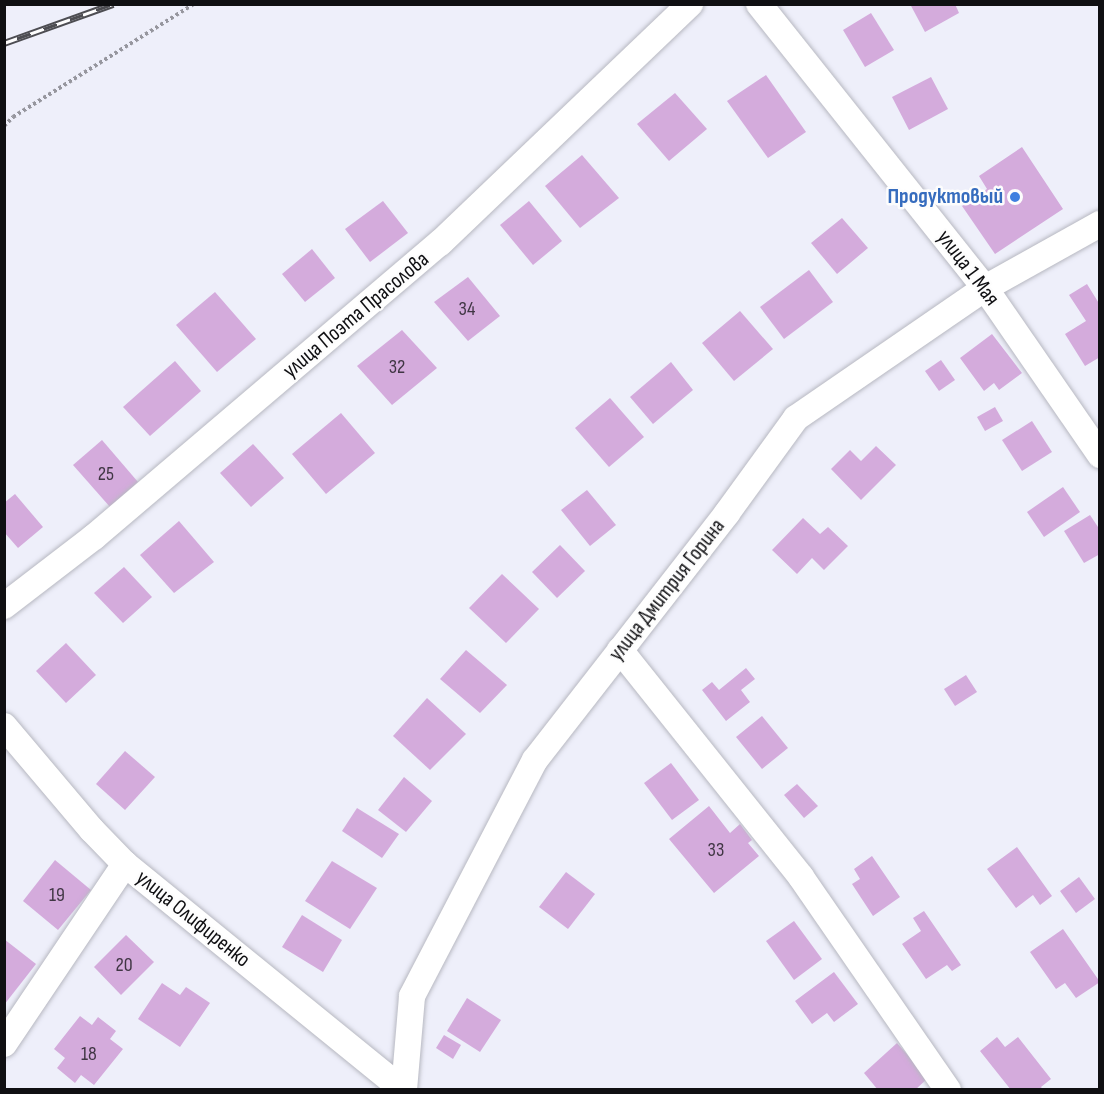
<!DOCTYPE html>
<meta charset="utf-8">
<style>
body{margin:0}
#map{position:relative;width:1104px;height:1094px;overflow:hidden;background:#eeeffa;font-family:"Sofia Sans Condensed",sans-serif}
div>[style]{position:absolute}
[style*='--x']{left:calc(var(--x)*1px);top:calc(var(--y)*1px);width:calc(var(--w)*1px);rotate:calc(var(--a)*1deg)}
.building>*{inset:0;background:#d4abdc}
.path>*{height:4px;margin-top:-2px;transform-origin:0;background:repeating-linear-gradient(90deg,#96969e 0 3px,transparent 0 6px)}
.roads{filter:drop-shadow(0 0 2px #b7b8c1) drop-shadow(0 0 2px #b7b8c1)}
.street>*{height:26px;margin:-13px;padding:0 13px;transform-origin:13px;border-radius:13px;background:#fff}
.rail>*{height:7px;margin-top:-3.5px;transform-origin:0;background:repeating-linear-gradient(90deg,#fdfdfd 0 14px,#4d4d52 0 28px);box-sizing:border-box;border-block:2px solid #4d4d52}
.dots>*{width:16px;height:16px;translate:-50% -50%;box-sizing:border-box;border:3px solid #fdfdfd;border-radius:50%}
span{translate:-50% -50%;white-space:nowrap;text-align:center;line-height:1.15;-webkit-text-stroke:5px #fdfdfd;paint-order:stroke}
.number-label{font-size:20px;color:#403644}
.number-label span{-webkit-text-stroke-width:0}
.shop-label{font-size:22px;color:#366cbe;font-weight:700}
.right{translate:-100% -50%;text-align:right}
.street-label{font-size:22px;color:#0f0f12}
.frame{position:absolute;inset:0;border:6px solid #0f0f12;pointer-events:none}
</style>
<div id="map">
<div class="building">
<div style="clip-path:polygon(910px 4px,955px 4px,959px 13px,925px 32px)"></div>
<div style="clip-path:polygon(871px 13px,894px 50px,865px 67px,843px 30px)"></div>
<div style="clip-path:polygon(766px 75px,806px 132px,768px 158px,727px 101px)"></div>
<div style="clip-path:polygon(931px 77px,948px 109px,909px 130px,892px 97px)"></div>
<div style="clip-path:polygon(675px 93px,707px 129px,669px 161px,637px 124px)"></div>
<div style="clip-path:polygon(1022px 147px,1063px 209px,995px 254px,962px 206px,987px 189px,979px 176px)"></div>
<div style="clip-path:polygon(582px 155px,619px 198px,580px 228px,545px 186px)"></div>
<div style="clip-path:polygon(383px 201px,408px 233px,370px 262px,345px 229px)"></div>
<div style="clip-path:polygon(529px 201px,562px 241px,533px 265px,500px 225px)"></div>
<div style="clip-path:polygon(842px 218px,868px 248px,837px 274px,811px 243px)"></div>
<div style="clip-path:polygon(312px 249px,335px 278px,305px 302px,282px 274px)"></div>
<div style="clip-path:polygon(809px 270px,833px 302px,784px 339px,760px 307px)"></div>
<div style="clip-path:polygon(468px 277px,500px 316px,468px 341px,434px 302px)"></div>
<div style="clip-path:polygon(1087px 284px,1100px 305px,1100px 357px,1085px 366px,1065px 334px,1086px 321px,1069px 295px)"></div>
<div style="clip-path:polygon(215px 292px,256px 339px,217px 372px,176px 325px)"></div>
<div style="clip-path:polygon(740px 311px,773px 349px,734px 381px,702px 343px)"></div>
<div style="clip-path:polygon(402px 330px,437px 368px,392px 405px,357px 366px)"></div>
<div style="clip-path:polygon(992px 334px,1022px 373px,999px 390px,994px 383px,984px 391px,960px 358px)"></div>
<div style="clip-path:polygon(941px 360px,955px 380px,939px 391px,925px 371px)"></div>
<div style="clip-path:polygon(175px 361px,201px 391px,150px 436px,123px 407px)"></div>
<div style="clip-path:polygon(671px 362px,693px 390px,653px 424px,630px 397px)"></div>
<div style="clip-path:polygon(610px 398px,644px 437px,609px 467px,575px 428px)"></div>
<div style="clip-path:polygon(995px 407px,1003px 421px,985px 431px,977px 417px)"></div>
<div style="clip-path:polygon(341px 413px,375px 453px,326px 494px,292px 454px)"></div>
<div style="clip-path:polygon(1032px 421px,1052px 452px,1022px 471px,1002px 440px)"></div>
<div style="clip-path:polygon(102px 440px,138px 482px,110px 507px,73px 465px)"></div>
<div style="clip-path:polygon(253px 444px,284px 478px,251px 507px,220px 473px)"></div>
<div style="clip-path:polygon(876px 446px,896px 465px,861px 500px,831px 469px,850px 450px,861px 461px)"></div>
<div style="clip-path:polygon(1063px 487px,1080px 512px,1044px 537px,1027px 512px)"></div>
<div style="clip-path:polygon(587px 490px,616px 525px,590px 546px,561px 510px)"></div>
<div style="clip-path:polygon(15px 494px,43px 527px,18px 548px,4px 532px,4px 503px)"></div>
<div style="clip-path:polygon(1090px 515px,1100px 530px,1100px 554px,1084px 563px,1064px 531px)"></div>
<div style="clip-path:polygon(803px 518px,820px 534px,828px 527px,848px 546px,824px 570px,812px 558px,797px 574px,772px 550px)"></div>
<div style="clip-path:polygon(179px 521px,214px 562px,174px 593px,140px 555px)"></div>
<div style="clip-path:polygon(560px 545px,585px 571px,557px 598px,532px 572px)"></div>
<div style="clip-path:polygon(124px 567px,152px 597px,123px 623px,94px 593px)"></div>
<div style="clip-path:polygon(502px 574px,539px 609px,506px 643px,469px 608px)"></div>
<div style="clip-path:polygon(66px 643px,96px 675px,66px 703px,36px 671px)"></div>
<div style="clip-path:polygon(466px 650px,507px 685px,480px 713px,440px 679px)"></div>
<div style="clip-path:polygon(746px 668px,755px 679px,741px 690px,750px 702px,726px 721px,702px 690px,712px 682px,719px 690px)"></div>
<div style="clip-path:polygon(966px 675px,977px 692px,955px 706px,944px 689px)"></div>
<div style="clip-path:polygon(427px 698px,466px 734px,430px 770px,393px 736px)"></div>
<div style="clip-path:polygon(762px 716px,788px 748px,762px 769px,736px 737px)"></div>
<div style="clip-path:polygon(125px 751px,155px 777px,125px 810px,96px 784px)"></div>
<div style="clip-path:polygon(671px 763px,699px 800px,672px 820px,644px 783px)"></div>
<div style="clip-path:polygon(404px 777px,432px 801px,406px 832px,378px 810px)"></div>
<div style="clip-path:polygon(797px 784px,818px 806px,804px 818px,784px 795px)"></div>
<div style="clip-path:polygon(709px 806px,730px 833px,740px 824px,752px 840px,748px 843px,759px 856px,714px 893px,669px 839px)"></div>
<div style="clip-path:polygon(357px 808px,399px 834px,382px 858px,342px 831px)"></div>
<div style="clip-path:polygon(1017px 847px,1052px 896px,1040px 905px,1033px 895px,1016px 908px,987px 869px)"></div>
<div style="clip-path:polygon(872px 856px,900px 897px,873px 916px,852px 884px,860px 879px,854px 869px)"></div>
<div style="clip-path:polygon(55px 860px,91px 890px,58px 930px,23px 901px)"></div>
<div style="clip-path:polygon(332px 861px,377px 888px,350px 929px,305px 901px)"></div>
<div style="clip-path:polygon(566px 872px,595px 894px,568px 929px,539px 907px)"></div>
<div style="clip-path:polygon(1079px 877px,1095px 899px,1076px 913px,1060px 891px)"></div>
<div style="clip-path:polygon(924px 911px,961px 965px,952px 971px,947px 965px,926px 979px,902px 944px,921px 931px,913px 918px)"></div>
<div style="clip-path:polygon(302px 915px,342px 940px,323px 972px,282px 947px)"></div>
<div style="clip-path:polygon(794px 921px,822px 959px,794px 980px,766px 941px)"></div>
<div style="clip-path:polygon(1063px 929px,1100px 982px,1076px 998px,1065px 983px,1056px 989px,1030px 952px)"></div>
<div style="clip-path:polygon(126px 935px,154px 962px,121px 995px,94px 967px)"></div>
<div style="clip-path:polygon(4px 939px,36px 964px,4px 1005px)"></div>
<div style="clip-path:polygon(834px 972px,858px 1004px,834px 1022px,827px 1013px,812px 1024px,795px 1001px)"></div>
<div style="clip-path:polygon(162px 983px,180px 995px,186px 987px,210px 1003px,180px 1047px,138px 1019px)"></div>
<div style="clip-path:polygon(467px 998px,501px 1020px,480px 1052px,447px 1031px)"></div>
<div style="clip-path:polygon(80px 1016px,92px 1025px,98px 1017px,116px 1031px,110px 1039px,123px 1049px,94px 1085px,81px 1075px,75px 1083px,57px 1068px,65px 1058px,54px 1049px)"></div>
<div style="clip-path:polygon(444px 1035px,461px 1045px,453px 1059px,436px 1048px)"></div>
<div style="clip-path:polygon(997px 1037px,1005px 1047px,1018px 1037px,1051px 1079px,1041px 1087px,1043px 1090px,1011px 1090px,980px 1051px)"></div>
<div style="clip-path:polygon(897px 1043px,928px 1078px,915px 1090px,878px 1090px,864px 1073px)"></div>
</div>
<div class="path">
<div style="--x:4;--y:126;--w:13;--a:-45"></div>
<div style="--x:13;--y:117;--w:213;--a:-32"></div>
</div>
<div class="roads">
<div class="street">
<div style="--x:759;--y:4;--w:363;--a:51.5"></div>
<div style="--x:985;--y:288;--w:203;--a:55.4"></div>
<div style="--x:4;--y:606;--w:113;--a:-37.5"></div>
<div style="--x:94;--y:537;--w:454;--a:-40.4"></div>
<div style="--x:440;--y:243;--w:346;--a:-43.7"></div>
<div style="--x:620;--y:650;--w:290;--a:51.4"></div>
<div style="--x:801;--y:877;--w:259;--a:55.4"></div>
<div style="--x:4;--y:726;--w:136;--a:49.8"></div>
<div style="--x:92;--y:830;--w:47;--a:45.9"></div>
<div style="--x:125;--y:864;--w:358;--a:39.1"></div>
<div style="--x:4;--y:1044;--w:217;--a:-56.1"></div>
<div style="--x:404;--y:1090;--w:94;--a:-85.1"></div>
<div style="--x:412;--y:996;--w:266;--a:-62.5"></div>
<div style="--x:535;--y:760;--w:313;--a:-52.1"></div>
<div style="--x:727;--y:513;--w:117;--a:-54"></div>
<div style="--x:796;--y:418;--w:229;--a:-34.5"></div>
<div style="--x:985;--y:288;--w:132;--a:-29.1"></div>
</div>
</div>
<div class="rail">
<div style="--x:4;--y:43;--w:116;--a:-19.7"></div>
</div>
<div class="dots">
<div style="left:1015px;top:197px;background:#3f7fe0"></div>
</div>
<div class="number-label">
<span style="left:467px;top:309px">34</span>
<span style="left:397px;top:367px">32</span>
<span style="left:106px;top:474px">25</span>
<span style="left:716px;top:850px">33</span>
<span style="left:57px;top:895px">19</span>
<span style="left:124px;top:965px">20</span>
<span style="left:89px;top:1054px">18</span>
</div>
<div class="shop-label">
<span class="right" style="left:1003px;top:197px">Продуктовый</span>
</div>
<div class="street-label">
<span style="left:968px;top:268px;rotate:53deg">улица 1 Мая</span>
<span style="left:356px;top:315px;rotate:-40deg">улица Поэта Прасолова</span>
<span style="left:667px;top:590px;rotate:-52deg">улица Дмитрия Горина</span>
<span style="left:193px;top:919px;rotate:39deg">улица Олифиренко</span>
</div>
<div class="frame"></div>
</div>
